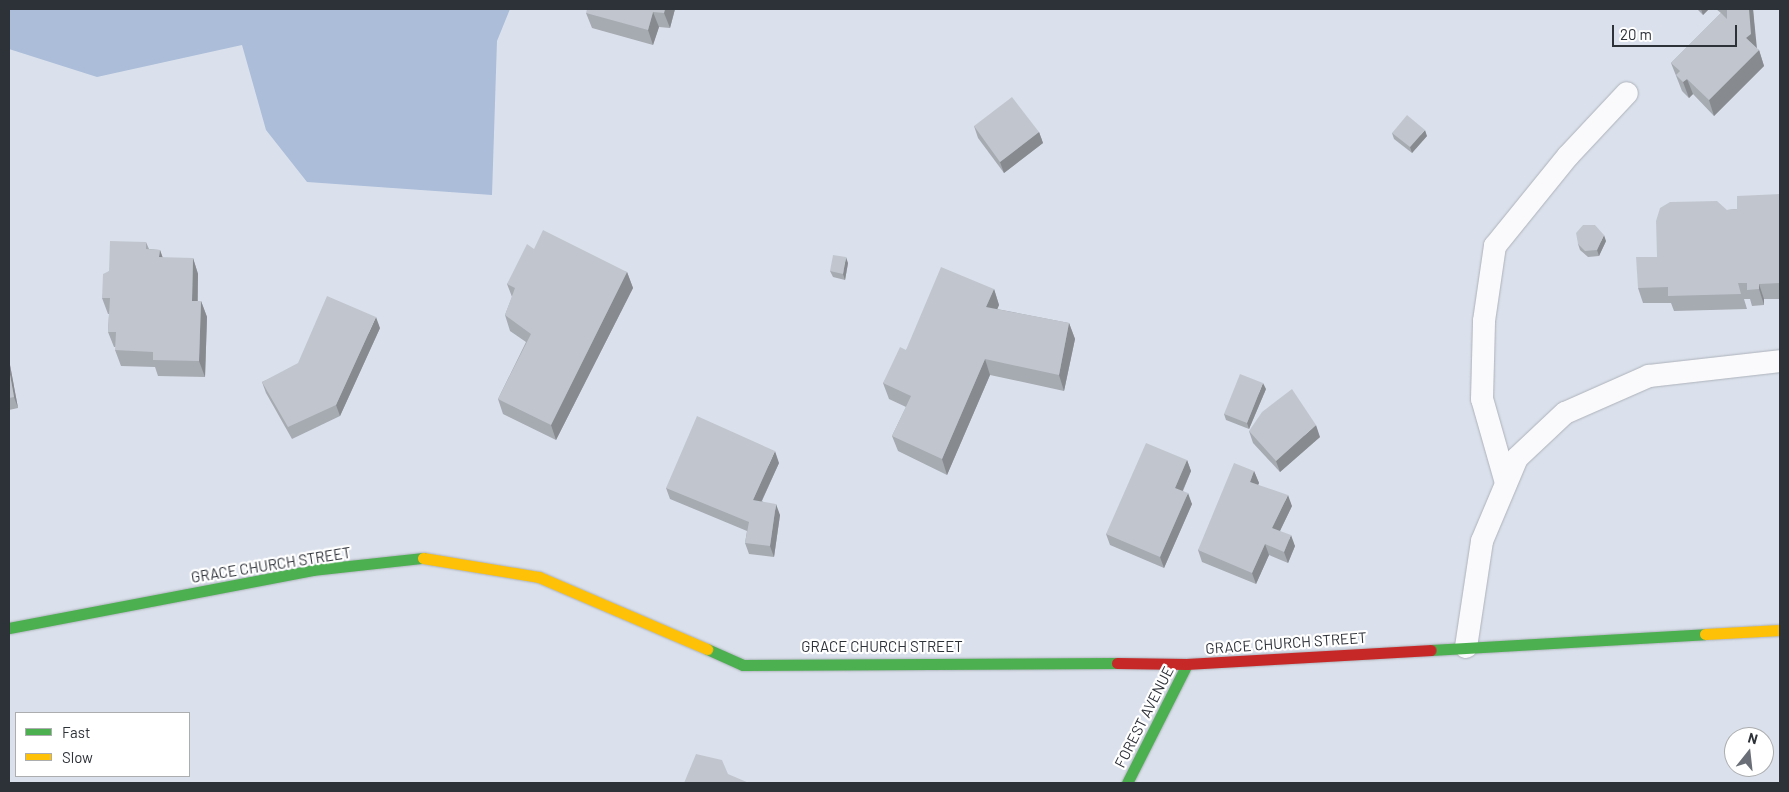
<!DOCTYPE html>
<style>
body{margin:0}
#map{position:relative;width:1789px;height:792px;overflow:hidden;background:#dbe1ec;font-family:Barlow,sans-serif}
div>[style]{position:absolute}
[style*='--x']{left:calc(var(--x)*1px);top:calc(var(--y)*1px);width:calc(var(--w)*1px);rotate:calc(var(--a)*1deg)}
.forest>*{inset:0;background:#abbdd9}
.roads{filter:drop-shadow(0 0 1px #adb2ba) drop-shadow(0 0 1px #adb2ba)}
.lane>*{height:22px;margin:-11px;padding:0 11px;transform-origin:11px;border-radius:11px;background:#fafafc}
.fast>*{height:11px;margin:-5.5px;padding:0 5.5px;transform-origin:5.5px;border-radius:5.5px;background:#4caf50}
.slow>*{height:11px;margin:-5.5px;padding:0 5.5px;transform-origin:5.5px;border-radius:5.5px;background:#ffc107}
.jam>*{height:11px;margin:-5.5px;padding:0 5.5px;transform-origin:5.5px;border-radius:5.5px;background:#c62828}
.wall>*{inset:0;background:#a6aab1}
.shaded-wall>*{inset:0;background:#878b90}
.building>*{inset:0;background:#c1c6ce}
span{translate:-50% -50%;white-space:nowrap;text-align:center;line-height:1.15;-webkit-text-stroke:4.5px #fff;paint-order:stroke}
.street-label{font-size:15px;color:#2d3138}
.frame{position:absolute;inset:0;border:10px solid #2d3138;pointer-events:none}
.legend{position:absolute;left:15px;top:712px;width:175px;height:65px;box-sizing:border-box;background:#fff;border:1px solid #abadaf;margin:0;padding:6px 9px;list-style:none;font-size:15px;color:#2d3138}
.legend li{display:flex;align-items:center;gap:10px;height:25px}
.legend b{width:25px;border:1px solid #abadaf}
.north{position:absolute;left:1724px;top:727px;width:50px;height:50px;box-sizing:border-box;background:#fff;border:1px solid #abadaf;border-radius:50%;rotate:16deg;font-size:14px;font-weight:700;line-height:20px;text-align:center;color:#2d3138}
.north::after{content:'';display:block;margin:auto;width:18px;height:22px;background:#6a6f77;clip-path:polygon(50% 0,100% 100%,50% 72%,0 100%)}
.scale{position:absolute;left:1612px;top:25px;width:125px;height:22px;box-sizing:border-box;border:2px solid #2d3138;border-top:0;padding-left:6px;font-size:15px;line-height:18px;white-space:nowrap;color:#2d3138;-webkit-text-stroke:4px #fff;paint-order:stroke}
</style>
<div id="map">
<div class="forest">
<div style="clip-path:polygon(9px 9px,510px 9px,497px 41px,492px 195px,307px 182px,266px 130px,242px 45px,97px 77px,9px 49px)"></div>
</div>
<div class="roads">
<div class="lane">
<div style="--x:1506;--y:483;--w:87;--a:-105.9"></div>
<div style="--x:1482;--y:399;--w:78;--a:-88.5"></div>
<div style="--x:1484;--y:321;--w:76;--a:-81.7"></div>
<div style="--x:1495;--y:246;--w:116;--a:-51"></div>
<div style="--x:1568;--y:156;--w:86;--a:-46.9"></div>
<div style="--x:1466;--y:647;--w:107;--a:-81.4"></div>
<div style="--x:1482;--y:541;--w:90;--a:-67.1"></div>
<div style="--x:1517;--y:458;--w:66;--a:-43.2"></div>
<div style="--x:1565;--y:413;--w:92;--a:-23.8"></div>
<div style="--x:1649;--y:376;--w:132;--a:-6.5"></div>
</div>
<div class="fast">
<div style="--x:9;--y:628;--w:309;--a:-10.8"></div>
<div style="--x:312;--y:570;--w:112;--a:-6.2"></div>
<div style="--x:707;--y:649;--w:39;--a:24"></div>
<div style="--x:743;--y:665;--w:374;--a:-0.3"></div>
<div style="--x:1431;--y:650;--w:274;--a:-3.3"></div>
<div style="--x:1127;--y:783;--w:133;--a:-63.2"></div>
</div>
<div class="slow">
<div style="--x:423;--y:558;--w:118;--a:9.3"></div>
<div style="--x:539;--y:577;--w:183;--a:23.2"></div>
<div style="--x:1705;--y:634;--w:75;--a:-3.1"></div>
</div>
<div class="jam">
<div style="--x:1117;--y:663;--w:70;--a:0.8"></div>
<div style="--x:1187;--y:664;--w:244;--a:-3.3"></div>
</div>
</div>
<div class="wall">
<div style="clip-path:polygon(675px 9px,670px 28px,659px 27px,653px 45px,592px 28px,586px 13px)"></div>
<div style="clip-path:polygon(1697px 9px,1709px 9px,1703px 15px)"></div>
<div style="clip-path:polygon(1716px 9px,1753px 9px,1756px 48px,1759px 50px,1764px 66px,1714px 116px,1693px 94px,1689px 98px,1682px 91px,1671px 63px,1721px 13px)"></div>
<div style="clip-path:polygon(974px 126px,1039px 132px,1043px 143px,1004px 173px,978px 138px)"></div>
<div style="clip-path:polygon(1392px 133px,1427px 136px,1412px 153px,1394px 139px)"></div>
<div style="clip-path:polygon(1780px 194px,1780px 299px,1764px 299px,1764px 305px,1752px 306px,1750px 299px,1744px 299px,1747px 309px,1674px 311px,1671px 303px,1643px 303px,1638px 288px,1657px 257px,1727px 210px,1737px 209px)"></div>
<div style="clip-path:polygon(1606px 241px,1599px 256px,1588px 257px,1580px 250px,1578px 244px)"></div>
<div style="clip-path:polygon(146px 242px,149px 249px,160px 250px,163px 258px,193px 258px,198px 274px,198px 301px,201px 301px,207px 317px,205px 377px,158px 376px,155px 367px,121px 366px,115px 350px,116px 347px,114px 347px,108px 332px,109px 314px,108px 314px,102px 298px,109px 271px)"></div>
<div style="clip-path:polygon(534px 249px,627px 272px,633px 288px,556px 440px,503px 414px,498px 399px,526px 342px,510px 331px,505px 315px,512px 297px,507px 284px)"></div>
<div style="clip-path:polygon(848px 263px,845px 280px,833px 277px,830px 271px)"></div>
<div style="clip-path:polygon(994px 289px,999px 305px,997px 309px,1069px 323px,1075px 339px,1064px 391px,990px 375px,947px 475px,898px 451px,892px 436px,906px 407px,889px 399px,883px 383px,906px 350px)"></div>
<div style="clip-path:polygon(380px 328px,340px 416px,292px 439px,266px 393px,262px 382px)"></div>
<div style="clip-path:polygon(9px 361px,10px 365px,18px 408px,9px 410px)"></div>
<div style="clip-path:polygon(1266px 389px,1249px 429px,1226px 420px,1224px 414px)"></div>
<div style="clip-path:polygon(1249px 431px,1320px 437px,1280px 472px,1253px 443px)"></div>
<div style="clip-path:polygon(1187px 460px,1191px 471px,1183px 491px,1192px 504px,1164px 568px,1110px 545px,1106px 534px)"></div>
<div style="clip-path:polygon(779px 463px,762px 501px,780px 515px,774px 557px,749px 554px,745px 543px,747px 531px,670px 499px,666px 488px)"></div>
<div style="clip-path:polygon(1254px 471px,1259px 483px,1258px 485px,1292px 506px,1280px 531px,1295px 546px,1288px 563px,1269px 555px,1256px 584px,1202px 562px,1198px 550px)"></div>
</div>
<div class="shaded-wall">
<div style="clip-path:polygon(665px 9px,675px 9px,670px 28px,664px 13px)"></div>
<div style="clip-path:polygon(1701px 9px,1709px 9px,1703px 15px)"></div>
<div style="clip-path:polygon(1749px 9px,1753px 9px,1757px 49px,1746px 38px)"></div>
<div style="clip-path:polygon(653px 12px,659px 27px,653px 45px,648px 30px)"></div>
<div style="clip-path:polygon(1759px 50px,1764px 66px,1714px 116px,1709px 100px)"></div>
<div style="clip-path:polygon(1687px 79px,1693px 94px,1689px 98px,1683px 82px)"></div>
<div style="clip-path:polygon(1425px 130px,1427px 136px,1412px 153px,1410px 147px)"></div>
<div style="clip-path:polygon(1039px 132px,1043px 143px,1004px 173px,1000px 162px)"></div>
<div style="clip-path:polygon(1604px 235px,1606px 241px,1599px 256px,1597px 250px)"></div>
<div style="clip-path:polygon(160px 250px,165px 265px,159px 257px)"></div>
<div style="clip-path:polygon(846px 257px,848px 263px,845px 280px,843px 274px)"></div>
<div style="clip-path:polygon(193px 258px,198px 274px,197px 316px,192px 301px)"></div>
<div style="clip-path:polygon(627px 272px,633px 288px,556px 440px,551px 425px)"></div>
<div style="clip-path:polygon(1759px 284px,1764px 299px,1764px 305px,1759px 289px)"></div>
<div style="clip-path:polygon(994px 289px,999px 305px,992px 322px,986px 307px)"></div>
<div style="clip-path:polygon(201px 301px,207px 317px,205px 377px,199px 361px)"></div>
<div style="clip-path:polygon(376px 317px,380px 328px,340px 416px,336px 405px)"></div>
<div style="clip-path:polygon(1069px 323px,1075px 339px,1064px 391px,1059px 375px)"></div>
<div style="clip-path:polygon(985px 359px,990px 375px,947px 475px,942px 459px)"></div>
<div style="clip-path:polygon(9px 361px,10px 365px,18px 408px,14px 397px,9px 369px)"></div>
<div style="clip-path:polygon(1263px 383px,1266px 389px,1249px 429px,1247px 423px)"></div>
<div style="clip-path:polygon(1316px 425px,1320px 437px,1280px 472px,1276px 461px)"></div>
<div style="clip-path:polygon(775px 451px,779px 463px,757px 511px,753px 500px)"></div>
<div style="clip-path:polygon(1187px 460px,1191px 471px,1179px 499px,1175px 488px)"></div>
<div style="clip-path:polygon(1254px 471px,1259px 483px,1254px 493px,1250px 482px)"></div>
<div style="clip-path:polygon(1188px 493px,1192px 504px,1164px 568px,1160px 557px)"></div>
<div style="clip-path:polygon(1288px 495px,1292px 506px,1276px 539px,1272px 528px)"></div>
<div style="clip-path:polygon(776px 504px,780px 515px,774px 557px,770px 546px)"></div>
<div style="clip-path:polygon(1291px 535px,1295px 546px,1288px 563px,1284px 552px)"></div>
<div style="clip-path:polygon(1265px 544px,1269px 555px,1256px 584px,1252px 573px)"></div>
</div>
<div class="building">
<div style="clip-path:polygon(587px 9px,665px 9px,664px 13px,653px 12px,648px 30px,586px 13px)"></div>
<div style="clip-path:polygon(1727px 9px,1749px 9px,1751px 34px,1746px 38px,1759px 50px,1709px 100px,1687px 79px,1683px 82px,1676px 75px,1680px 71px,1671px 63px,1721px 13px,1727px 19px)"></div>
<div style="clip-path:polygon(1012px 97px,1039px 132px,1000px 162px,974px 126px)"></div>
<div style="clip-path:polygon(1407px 115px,1425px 130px,1410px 147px,1392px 133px)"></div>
<div style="clip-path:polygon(1780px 194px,1780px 283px,1759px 284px,1759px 289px,1747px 290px,1747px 283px,1738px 283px,1741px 294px,1668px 296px,1668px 287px,1638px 288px,1636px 257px,1657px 257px,1656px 221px,1660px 208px,1670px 202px,1717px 201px,1727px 210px,1737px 209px,1737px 196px)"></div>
<div style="clip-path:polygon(1583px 225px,1595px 225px,1604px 235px,1597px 250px,1585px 251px,1578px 244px,1576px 233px)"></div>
<div style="clip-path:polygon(543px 230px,627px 272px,551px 425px,498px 399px,531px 334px,505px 315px,515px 288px,507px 284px,527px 244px,534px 249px)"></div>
<div style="clip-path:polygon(110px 241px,146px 242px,146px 249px,160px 250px,159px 257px,193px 258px,192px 301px,201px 301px,199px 361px,153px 360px,153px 352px,115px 350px,116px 332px,108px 332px,110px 298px,102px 298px,103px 274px,109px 271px)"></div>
<div style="clip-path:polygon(833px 255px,846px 257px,843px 274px,830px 271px)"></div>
<div style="clip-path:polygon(941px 267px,994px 289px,986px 307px,1069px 323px,1059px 375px,985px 359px,942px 459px,892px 436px,911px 396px,883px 383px,900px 347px,906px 350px)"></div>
<div style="clip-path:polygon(327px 296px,376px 317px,336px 405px,288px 427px,262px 382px,298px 363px)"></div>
<div style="clip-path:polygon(9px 369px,14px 397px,9px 398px)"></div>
<div style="clip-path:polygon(1240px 374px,1263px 383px,1247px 423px,1224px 414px)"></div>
<div style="clip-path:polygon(1292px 389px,1316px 425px,1276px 461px,1249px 431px,1262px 412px)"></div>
<div style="clip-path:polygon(697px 416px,775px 451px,753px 500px,776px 504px,770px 546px,745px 543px,749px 522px,666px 488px)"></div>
<div style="clip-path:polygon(1146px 443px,1187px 460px,1175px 488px,1188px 493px,1160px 557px,1106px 534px)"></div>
<div style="clip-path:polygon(1234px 463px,1254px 471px,1250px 482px,1288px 495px,1272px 528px,1291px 535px,1284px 552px,1265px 544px,1252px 573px,1198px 550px)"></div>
<div style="clip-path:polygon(696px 754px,722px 760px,728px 774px,749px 783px,684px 783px)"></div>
</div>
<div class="street-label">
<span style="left:271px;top:565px;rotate:-9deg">GRACE CHURCH STREET</span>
<span style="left:1286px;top:643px;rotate:-4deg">GRACE CHURCH STREET</span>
<span style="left:882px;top:647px">GRACE CHURCH STREET</span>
<span style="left:1144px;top:717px;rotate:-63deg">FOREST AVENUE</span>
</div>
<div class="frame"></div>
<ul class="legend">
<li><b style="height:6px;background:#4caf50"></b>Fast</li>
<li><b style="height:6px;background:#ffc107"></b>Slow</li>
</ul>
<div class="north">N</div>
<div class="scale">20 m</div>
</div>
